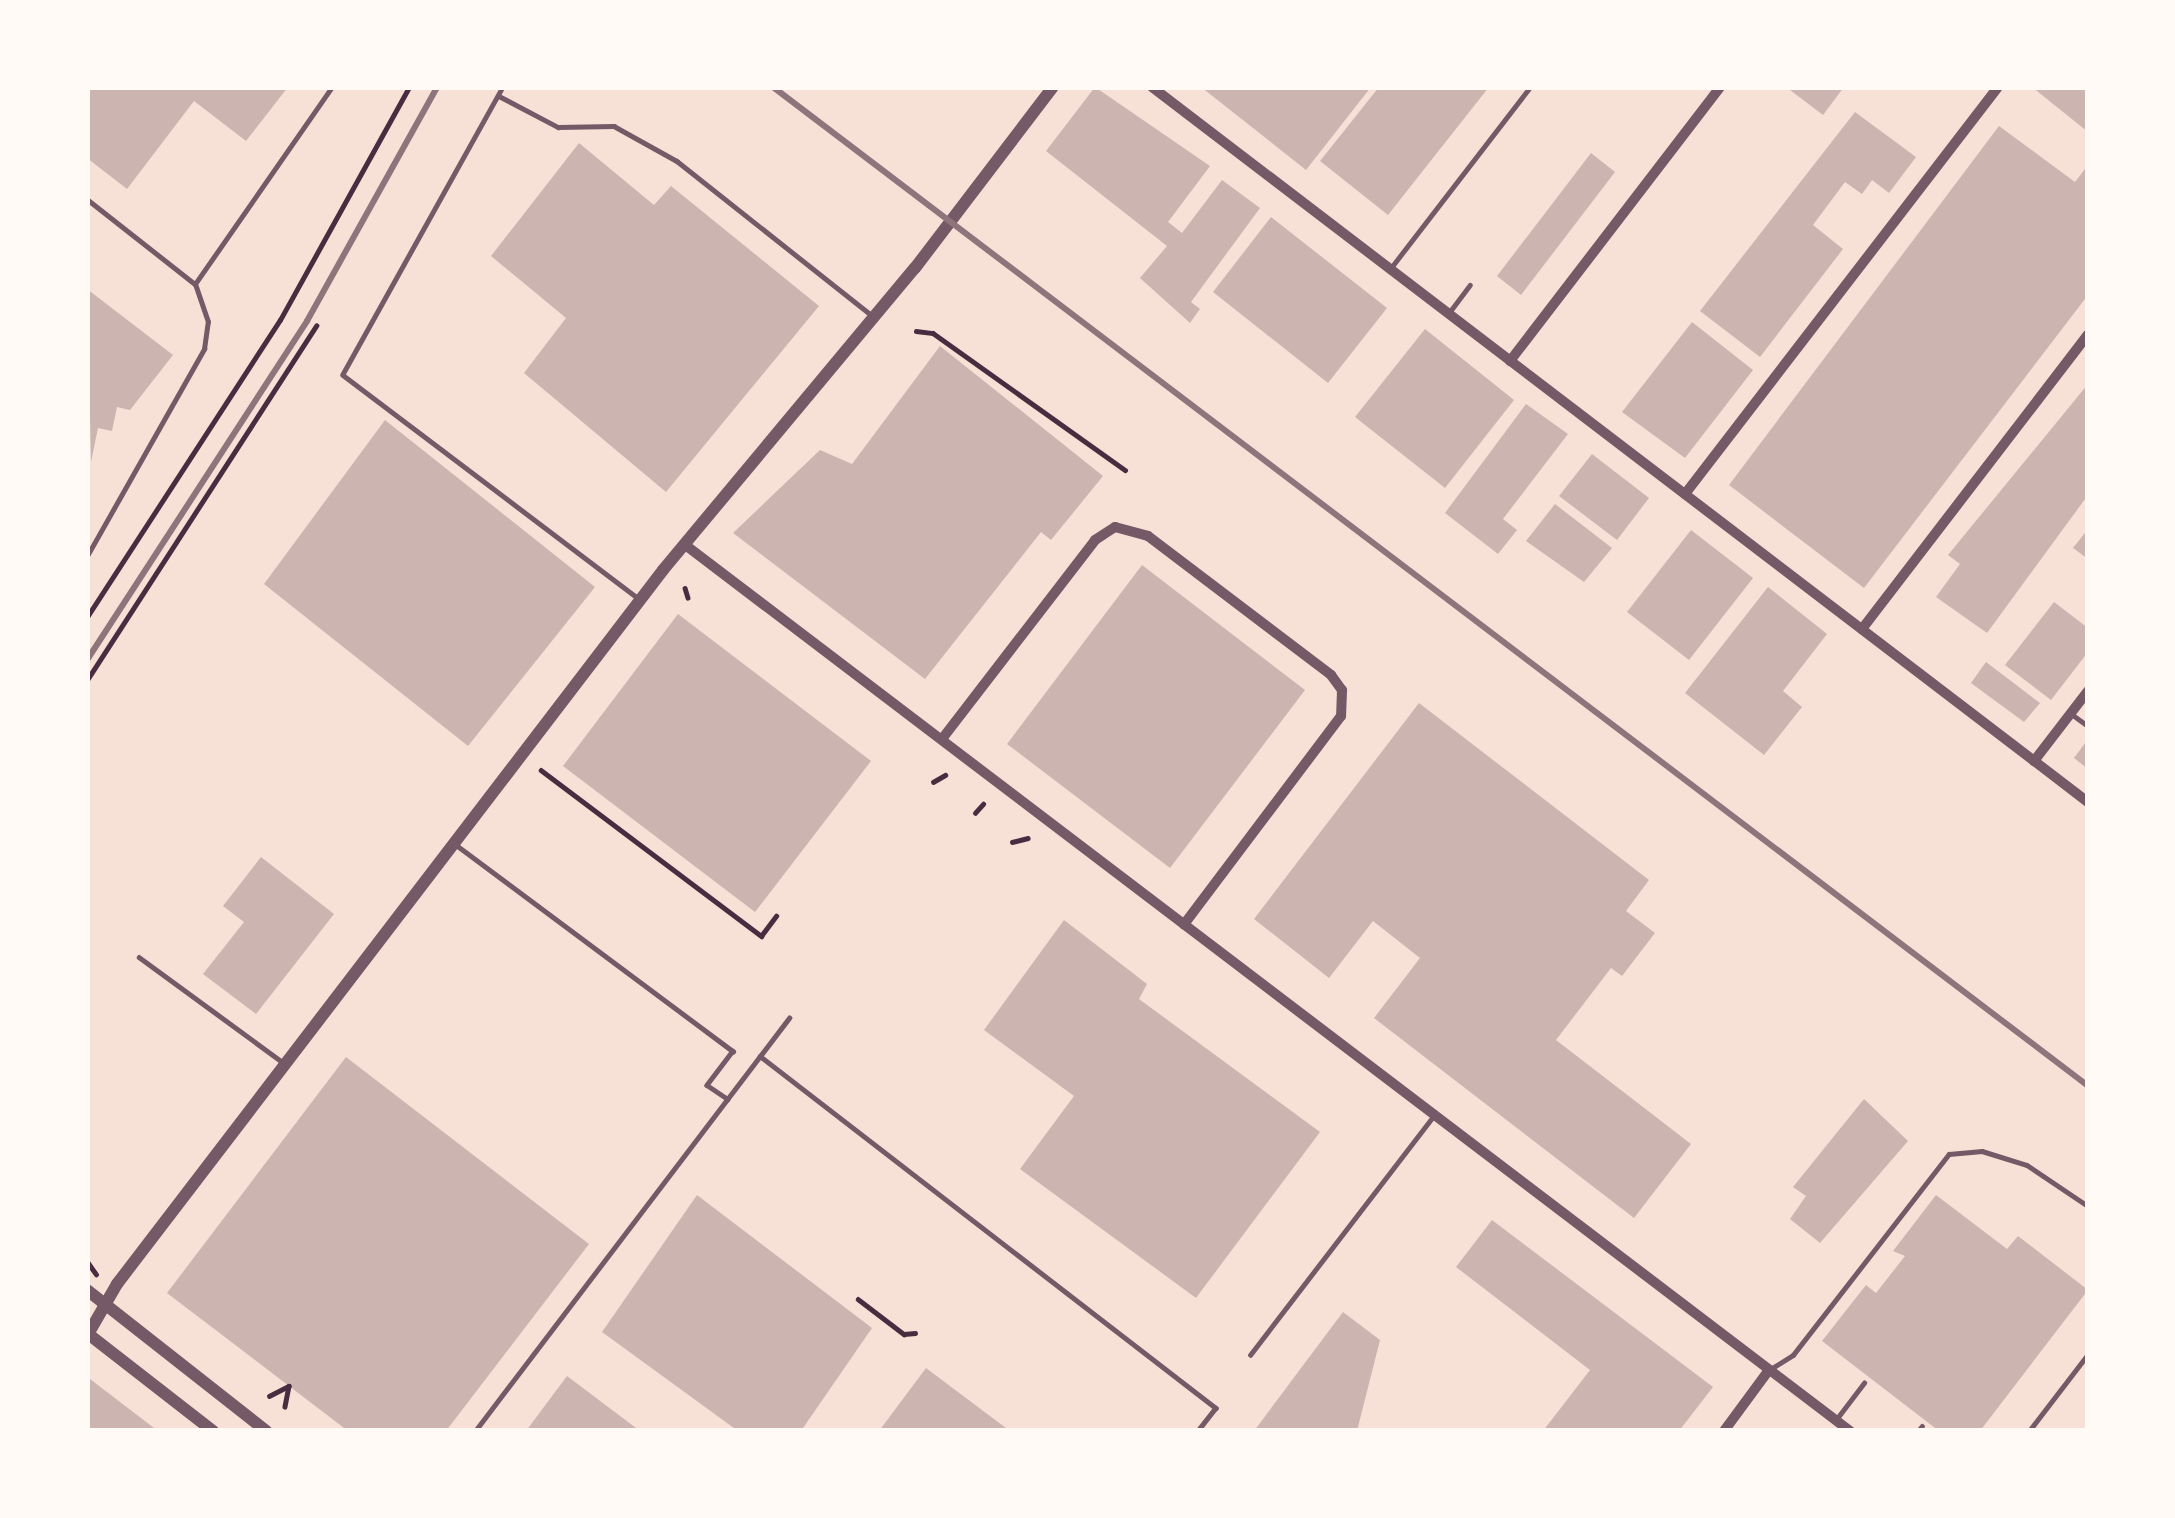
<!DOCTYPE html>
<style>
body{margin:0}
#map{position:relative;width:2175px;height:1518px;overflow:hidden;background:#f7e1d7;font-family:"Nunito Sans",sans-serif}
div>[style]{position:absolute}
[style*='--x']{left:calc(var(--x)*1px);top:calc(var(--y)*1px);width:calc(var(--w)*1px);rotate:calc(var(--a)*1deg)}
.building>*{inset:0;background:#ccb4b1}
.path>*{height:4.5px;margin:-2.25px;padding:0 2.25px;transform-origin:2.25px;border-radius:2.25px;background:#4a2c40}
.service>*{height:4.5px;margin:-2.25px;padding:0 2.25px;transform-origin:2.25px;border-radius:2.25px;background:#755966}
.minor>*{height:10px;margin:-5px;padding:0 5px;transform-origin:5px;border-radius:5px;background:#755966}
.tertiary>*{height:12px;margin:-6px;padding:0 6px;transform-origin:6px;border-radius:6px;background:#755966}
.rail>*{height:6px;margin:-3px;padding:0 3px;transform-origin:3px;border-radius:3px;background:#8f747c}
span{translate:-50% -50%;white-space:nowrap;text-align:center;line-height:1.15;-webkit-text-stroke:12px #fffaf5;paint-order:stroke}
.frame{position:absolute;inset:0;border:90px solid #fffaf5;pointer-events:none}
</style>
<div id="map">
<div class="building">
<div style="clip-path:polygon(87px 87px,288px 87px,246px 141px,194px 101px,127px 189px,87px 158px)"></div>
<div style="clip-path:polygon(1095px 87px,1210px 166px,1168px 222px,1182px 233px,1222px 180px,1260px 208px,1191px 302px,1200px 309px,1190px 323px,1140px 278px,1167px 246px,1046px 151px)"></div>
<div style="clip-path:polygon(1201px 87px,1371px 87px,1306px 170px)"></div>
<div style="clip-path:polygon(1379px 87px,1489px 87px,1388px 215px,1320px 161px)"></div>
<div style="clip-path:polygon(1786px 87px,1844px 87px,1823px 115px)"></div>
<div style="clip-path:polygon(2032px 87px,2088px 87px,2088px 132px)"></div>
<div style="clip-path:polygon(1855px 112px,1916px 157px,1889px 193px,1872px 180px,1862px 194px,1845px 182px,1813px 225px,1843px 249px,1760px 357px,1700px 311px)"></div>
<div style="clip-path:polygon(1999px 126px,2075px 182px,2088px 165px,2088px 295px,1864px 588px,1729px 485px)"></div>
<div style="clip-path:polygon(579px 143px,654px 205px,671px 186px,819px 306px,666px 492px,524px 373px,566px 318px,491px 256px)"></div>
<div style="clip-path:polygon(1591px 153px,1615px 172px,1521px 295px,1497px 276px)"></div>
<div style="clip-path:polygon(1271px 217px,1387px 308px,1328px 383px,1213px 292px)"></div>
<div style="clip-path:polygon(87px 289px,173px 355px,130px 410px,117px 407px,112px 431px,98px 428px,91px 462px)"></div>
<div style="clip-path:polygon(1692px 322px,1753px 370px,1685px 458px,1622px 412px)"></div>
<div style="clip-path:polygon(1425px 329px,1514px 400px,1445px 488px,1355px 417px)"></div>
<div style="clip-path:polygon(940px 346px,1103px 476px,1051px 540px,1041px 532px,925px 679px,733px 533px,820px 450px,852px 464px)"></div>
<div style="clip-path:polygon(2088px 384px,2088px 495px,1987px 633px,1936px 597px,1960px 564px,1948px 555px)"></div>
<div style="clip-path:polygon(1526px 404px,1568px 434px,1503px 519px,1517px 530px,1498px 554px,1445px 513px)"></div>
<div style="clip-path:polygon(385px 420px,595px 587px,468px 746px,264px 584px)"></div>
<div style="clip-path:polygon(1592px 454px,1649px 498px,1617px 540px,1559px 496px)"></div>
<div style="clip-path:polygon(1555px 504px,1612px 548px,1584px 582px,1526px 541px)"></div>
<div style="clip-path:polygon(2088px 529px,2088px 559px,2073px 548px)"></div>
<div style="clip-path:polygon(1691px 530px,1753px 578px,1689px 660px,1627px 612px)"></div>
<div style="clip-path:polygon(1142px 565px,1305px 690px,1170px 868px,1007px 744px)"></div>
<div style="clip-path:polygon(1768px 587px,1827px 634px,1783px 691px,1802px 707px,1764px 755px,1685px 693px)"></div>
<div style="clip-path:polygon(2054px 602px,2088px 628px,2088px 652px,2051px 700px,2005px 665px)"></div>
<div style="clip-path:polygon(678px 614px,871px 761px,755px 912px,563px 766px)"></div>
<div style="clip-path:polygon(1986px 662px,2040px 703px,2024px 722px,1971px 683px)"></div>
<div style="clip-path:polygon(1419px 703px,1649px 880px,1626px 911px,1655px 933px,1622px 976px,1611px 968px,1556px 1040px,1691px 1144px,1634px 1218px,1374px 1018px,1420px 958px,1373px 921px,1329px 978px,1254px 919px)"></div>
<div style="clip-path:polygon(2088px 739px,2088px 769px,2074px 758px)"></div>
<div style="clip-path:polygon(261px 857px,334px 914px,256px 1014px,203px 974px,244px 922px,223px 906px)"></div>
<div style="clip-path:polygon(1064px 920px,1147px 984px,1139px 999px,1320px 1132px,1196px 1298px,1020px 1169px,1074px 1096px,984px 1030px)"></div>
<div style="clip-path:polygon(346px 1057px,589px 1244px,446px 1431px,348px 1431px,167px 1293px)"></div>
<div style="clip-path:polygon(1864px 1099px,1908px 1141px,1820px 1243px,1790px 1219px,1806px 1196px,1793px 1187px)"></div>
<div style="clip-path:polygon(697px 1195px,872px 1328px,801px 1431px,738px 1431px,602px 1332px)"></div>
<div style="clip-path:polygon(1936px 1195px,2007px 1249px,2018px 1236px,2088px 1290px,1980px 1431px,1939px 1431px,1822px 1341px,1866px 1285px,1876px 1293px,1905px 1256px,1893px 1251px)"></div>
<div style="clip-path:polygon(1492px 1220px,1713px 1387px,1679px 1431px,1543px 1431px,1590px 1370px,1456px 1267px)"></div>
<div style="clip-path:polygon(1343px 1312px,1380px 1340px,1357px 1431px,1254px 1431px)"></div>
<div style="clip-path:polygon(926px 1368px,1010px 1431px,879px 1431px)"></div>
<div style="clip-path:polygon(567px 1376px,640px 1431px,526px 1431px)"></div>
<div style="clip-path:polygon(90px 1379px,158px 1431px,87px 1431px)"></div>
</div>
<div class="path">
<div style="--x:916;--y:331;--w:17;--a:7"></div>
<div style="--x:933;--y:333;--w:236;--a:35.5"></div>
<div style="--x:685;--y:588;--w:10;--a:73"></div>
<div style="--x:87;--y:617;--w:354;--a:-57"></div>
<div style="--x:280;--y:320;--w:266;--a:-61"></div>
<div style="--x:87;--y:680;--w:422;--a:-57.1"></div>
<div style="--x:541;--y:770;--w:276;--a:37"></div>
<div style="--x:761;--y:936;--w:25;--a:-53"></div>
<div style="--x:933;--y:782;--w:14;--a:-30"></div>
<div style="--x:975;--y:813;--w:12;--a:-48"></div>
<div style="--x:1012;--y:842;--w:16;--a:-14"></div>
<div style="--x:87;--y:1261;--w:16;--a:55"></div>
<div style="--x:858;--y:1299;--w:58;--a:37.3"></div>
<div style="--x:904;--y:1334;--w:11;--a:-5"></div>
<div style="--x:269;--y:1396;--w:22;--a:-27"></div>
<div style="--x:289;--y:1386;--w:21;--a:101"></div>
</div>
<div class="service">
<div style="--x:503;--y:87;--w:329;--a:119.1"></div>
<div style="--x:343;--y:375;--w:368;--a:37.1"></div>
<div style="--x:499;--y:96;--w:67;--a:27.7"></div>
<div style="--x:558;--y:127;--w:56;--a:-1"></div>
<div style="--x:614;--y:126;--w:72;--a:29.1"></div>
<div style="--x:677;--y:161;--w:248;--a:38.4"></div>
<div style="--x:87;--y:199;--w:137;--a:38.2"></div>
<div style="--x:195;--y:284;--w:240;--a:-55.2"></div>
<div style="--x:1390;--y:269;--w:230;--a:-52.4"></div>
<div style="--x:1448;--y:314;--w:36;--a:-53"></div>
<div style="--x:87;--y:556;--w:238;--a:-60.5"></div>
<div style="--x:204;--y:349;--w:27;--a:-82"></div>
<div style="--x:208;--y:322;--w:40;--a:-108.9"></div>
<div style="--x:2073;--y:715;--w:19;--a:36"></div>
<div style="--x:455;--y:844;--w:347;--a:36.7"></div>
<div style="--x:733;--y:1051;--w:43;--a:127.4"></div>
<div style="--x:707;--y:1085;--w:25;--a:34"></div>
<div style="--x:139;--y:957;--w:176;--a:36.2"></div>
<div style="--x:760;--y:1056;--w:576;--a:37.67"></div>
<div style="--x:1216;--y:1408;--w:29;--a:128"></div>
<div style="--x:1250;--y:1355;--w:302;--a:-52.5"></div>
<div style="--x:1769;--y:1370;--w:28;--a:-32"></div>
<div style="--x:1793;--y:1355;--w:254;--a:-52.2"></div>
<div style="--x:1949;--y:1154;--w:33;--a:-5"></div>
<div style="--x:1982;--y:1151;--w:47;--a:17.3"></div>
<div style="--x:2027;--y:1165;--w:73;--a:33.9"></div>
<div style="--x:1838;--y:1417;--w:43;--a:-52.6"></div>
<div style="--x:475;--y:1431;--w:519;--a:-52.75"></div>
<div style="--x:1918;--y:1431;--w:6;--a:-51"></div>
<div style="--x:2029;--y:1431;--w:97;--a:-52.5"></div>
</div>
<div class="minor">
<div style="--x:1152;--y:87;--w:1178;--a:37.38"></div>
<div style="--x:1510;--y:361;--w:345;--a:-52.5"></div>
<div style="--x:1685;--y:494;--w:513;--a:-52.44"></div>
<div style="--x:684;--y:544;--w:1465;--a:37.26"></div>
<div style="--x:1862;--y:629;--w:371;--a:-52.5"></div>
<div style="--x:942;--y:739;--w:251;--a:-52.4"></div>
<div style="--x:1095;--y:540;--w:24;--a:-33"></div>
<div style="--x:1115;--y:527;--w:34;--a:15"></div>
<div style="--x:1148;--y:536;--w:230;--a:37.2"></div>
<div style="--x:1331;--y:675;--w:19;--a:54"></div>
<div style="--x:1342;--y:690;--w:26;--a:92"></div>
<div style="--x:1341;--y:716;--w:261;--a:127"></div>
<div style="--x:2034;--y:761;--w:88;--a:-52.4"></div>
<div style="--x:1724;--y:1431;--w:76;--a:-53.6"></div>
</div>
<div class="tertiary">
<div style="--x:87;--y:1290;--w:228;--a:38.2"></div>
<div style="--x:87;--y:1333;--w:160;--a:37.9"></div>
<div style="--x:87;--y:1336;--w:60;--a:-60"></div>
<div style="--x:117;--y:1284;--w:899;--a:-52.59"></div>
<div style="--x:663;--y:570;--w:393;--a:-50.2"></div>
<div style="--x:915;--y:268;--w:228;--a:-52.7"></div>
</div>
<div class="rail">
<div style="--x:773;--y:87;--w:1651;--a:37.22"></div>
<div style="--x:87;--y:660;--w:404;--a:-57"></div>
<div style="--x:307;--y:321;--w:268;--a:-60.9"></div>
</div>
<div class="frame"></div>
</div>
